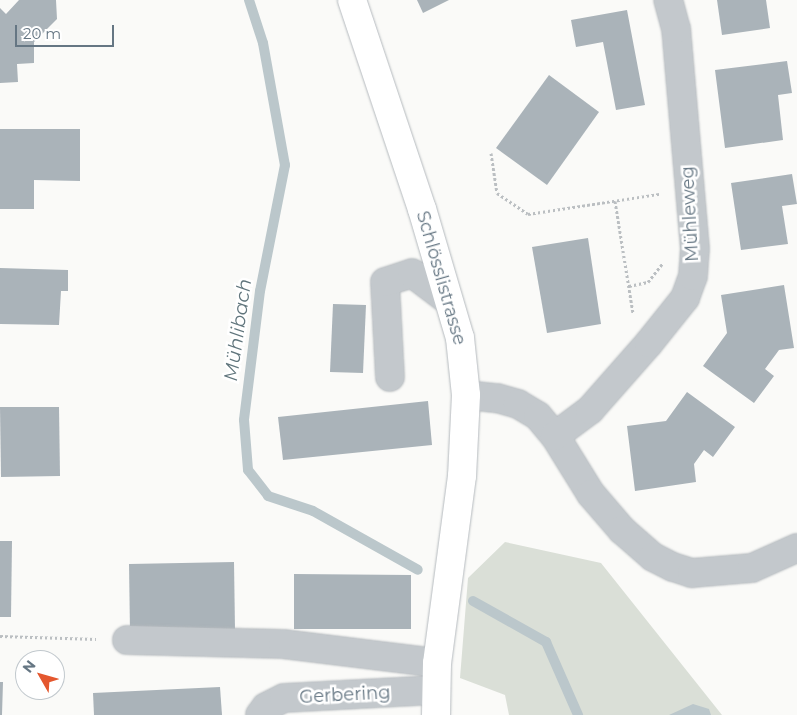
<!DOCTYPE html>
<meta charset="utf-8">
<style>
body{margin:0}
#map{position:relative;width:797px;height:715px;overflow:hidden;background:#fafaf8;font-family:Montserrat,sans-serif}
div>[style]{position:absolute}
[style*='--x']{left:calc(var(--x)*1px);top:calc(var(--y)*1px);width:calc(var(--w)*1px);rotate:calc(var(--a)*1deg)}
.green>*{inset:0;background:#dadfd7}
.water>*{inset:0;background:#bbc7cb}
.stream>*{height:10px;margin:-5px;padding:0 5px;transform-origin:5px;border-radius:5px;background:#bbc7cb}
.building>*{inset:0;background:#aab3b9}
.path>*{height:3px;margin-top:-1.5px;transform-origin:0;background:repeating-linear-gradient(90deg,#bbbfc2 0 2.5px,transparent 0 5px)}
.roads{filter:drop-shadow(0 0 1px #b5babe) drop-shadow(0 0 1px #b5babe)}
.minor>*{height:28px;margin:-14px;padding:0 14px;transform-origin:14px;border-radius:14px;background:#c3c8cc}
.major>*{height:28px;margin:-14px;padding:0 14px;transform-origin:14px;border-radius:14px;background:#fff}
span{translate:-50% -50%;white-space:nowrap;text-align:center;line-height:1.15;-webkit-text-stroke:5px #fff;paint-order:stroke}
.street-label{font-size:18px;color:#657683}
.water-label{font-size:19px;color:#60757c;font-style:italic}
.north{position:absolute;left:15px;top:650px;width:50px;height:50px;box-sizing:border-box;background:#fff;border:1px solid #c1c8cd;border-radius:50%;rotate:308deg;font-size:14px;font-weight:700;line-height:20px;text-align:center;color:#657683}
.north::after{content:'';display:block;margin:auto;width:18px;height:22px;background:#e4572e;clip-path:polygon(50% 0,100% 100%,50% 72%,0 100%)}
.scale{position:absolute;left:15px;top:25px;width:99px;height:22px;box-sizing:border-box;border:2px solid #657683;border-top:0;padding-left:6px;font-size:15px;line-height:18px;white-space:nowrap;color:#657683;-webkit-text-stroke:4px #fff;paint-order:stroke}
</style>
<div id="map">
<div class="green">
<div style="clip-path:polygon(505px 542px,601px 563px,722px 715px,509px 715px,505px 695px,460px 678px,468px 578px)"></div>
</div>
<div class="water">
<div style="clip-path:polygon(693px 704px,709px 709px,711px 715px,669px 715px)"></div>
</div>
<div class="stream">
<div style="--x:249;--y:0;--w:45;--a:72"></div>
<div style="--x:263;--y:43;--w:124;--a:79.8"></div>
<div style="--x:285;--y:165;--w:128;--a:101.2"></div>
<div style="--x:260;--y:291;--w:130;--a:97.1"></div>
<div style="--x:244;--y:420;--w:50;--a:85.4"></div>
<div style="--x:248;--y:470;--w:33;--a:52"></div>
<div style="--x:268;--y:496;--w:47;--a:18.4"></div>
<div style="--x:313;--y:511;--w:120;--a:29.3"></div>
<div style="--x:473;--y:601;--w:84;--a:29.3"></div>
<div style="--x:546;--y:642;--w:80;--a:66.3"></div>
</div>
<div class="building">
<div style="clip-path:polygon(19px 0,56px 0,57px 19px,34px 42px,34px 63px,17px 64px,18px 82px,0 83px,0 8px,6px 14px)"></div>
<div style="clip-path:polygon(417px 0,449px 0,423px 13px)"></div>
<div style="clip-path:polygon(717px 0,766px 0,770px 28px,722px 35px)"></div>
<div style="clip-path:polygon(627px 10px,645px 105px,616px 110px,603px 42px,576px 47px,571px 20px)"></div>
<div style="clip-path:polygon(787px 61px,792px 93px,778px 95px,783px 140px,725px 148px,715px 70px)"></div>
<div style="clip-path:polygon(549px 75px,599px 112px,547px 185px,496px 148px)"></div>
<div style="clip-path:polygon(0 129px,80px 129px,80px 181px,34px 180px,34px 209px,0 209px)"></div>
<div style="clip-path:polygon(792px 174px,797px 204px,782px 206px,788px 244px,741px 250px,731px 183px)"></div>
<div style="clip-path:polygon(588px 238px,601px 324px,547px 333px,532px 247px)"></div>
<div style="clip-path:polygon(0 268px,68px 270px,68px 291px,61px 291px,59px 325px,0 324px)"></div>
<div style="clip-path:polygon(784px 285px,794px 348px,779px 350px,765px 369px,774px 376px,754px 403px,703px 366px,727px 333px,721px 295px)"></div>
<div style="clip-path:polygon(333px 304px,366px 305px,363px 373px,330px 372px)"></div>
<div style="clip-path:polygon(687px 392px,735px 427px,713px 457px,704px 450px,694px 464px,696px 482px,635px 491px,627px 426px,666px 421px)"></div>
<div style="clip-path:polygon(428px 401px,432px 445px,283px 460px,278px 417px)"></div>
<div style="clip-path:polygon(0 407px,59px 407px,60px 476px,1px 477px)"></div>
<div style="clip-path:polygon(0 541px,12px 541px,11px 617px,0 617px)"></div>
<div style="clip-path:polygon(234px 562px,235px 630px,130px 633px,129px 564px)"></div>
<div style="clip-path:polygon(294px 574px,411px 575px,411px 629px,294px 629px)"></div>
<div style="clip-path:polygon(0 682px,3px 682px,2px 715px,0 715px)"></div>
<div style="clip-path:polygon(220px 687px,222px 715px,94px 715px,93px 693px)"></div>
</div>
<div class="path">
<div style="--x:491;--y:153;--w:40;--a:81.5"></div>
<div style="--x:497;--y:193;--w:37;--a:34"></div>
<div style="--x:528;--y:214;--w:133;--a:-8.7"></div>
<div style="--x:615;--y:201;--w:114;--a:80.9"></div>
<div style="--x:629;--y:286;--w:19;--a:-12"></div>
<div style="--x:648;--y:282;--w:24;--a:-52"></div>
<div style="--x:0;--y:636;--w:96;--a:1.8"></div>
</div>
<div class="roads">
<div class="minor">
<div style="--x:390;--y:377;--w:95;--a:-93"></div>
<div style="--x:385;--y:282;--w:28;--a:-18"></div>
<div style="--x:412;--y:273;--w:46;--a:37.1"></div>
<div style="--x:466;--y:395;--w:31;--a:6"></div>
<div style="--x:497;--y:398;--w:22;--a:16"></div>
<div style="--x:518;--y:404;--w:23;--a:31"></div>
<div style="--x:538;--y:416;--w:26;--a:50"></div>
<div style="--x:555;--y:436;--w:68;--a:58.2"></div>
<div style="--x:591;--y:494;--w:48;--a:49.3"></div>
<div style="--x:622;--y:530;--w:41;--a:41.1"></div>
<div style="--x:653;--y:557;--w:22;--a:27"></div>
<div style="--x:673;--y:567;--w:20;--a:18"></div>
<div style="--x:692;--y:573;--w:60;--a:-4.8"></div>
<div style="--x:752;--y:568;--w:49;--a:-24"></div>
<div style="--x:555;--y:436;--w:44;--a:-36.6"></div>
<div style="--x:590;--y:410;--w:89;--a:-48.6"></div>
<div style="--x:649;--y:343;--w:58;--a:-51.3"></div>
<div style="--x:685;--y:298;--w:23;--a:-70"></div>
<div style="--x:693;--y:276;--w:27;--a:-86"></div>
<div style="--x:695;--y:249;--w:221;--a:-94.9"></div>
<div style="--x:676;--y:29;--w:30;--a:-105"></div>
<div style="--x:127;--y:640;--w:156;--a:1.5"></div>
<div style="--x:283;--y:644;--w:155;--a:7"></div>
<div style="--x:260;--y:715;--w:10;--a:-53"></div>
<div style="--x:266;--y:707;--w:20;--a:-27"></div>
<div style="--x:284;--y:698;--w:152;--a:-3"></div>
</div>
<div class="major">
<div style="--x:352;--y:0;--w:220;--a:71.5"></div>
<div style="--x:422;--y:209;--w:134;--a:73.6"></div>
<div style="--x:460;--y:338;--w:57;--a:84"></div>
<div style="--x:466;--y:395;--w:81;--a:92.8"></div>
<div style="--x:462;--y:476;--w:189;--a:97.6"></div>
<div style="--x:437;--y:663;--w:52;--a:91.1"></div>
</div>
</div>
<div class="street-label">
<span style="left:690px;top:214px;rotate:-93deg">Mühleweg</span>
<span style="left:441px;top:278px;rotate:74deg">Schlösslistrasse</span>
<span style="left:345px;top:695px;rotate:-3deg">Gerbering</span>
</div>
<div class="water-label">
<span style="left:238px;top:330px;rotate:-82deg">Mühlibach</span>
</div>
<div class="north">N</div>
<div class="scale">20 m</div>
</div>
